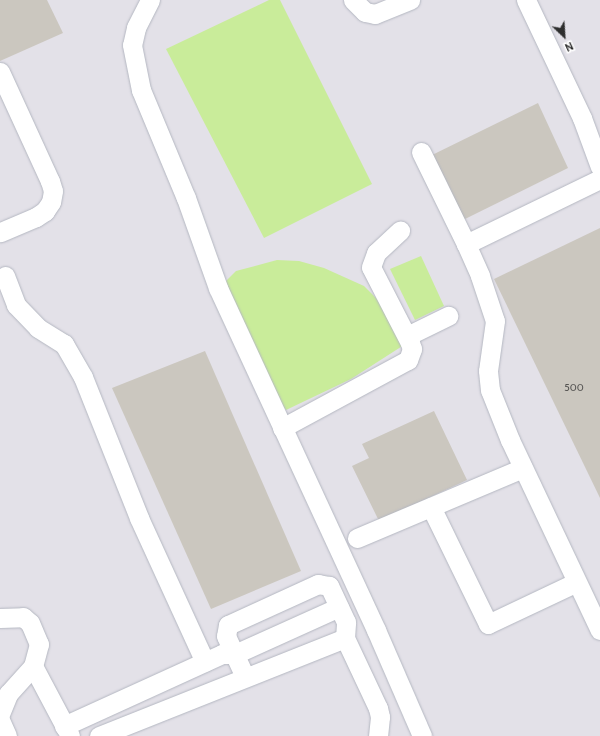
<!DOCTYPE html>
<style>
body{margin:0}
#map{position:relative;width:600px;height:736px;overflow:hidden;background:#efe9e1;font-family:Cabin,sans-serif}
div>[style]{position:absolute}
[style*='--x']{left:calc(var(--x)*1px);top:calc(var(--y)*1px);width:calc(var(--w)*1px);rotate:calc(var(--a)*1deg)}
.industrial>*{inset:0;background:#e3e1e8}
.pitch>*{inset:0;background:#c9ec9a}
.building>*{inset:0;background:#cbc7bf}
.roads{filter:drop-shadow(0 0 1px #b4b7c1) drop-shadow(0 0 1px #b4b7c1)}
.minor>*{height:19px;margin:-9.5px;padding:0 9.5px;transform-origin:9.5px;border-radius:9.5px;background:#fff}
span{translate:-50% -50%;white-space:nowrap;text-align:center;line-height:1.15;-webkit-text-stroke:4px #fff;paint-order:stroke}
.number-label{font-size:10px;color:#555452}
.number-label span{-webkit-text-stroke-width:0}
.north{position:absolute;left:544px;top:16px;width:40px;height:40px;-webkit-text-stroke:3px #fff;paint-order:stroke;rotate:155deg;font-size:11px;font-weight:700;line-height:16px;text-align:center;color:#2e2e2e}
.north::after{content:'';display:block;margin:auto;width:14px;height:18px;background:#2e2e2e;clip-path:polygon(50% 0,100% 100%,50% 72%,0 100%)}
</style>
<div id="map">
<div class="industrial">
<div style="clip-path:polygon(0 0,600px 0,600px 736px,0 736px)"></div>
</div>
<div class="pitch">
<div style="clip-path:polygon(269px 0,280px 0,372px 184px,264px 238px,166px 49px)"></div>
<div style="clip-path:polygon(421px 256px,444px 306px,415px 320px,390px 269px)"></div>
<div style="clip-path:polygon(277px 260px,299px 261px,324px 268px,364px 286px,382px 304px,407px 343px,351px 379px,286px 410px,271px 392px,223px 284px,236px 271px)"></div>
</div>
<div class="building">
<div style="clip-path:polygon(0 0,47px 0,63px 33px,0 61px)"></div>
<div style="clip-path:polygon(538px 103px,568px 168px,463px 220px,430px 156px)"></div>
<div style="clip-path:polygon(600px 228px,600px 498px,494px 279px)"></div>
<div style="clip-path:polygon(205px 351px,301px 571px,211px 609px,112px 388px)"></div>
<div style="clip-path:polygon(434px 411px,467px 480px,379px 521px,352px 466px,369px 458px,362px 444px)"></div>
</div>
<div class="roads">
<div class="minor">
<div style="--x:150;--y:0;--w:31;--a:117"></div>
<div style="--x:136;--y:28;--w:17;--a:103"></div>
<div style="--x:132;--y:45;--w:46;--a:78.7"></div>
<div style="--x:141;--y:90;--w:117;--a:67.4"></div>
<div style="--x:186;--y:198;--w:96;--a:70.4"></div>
<div style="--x:218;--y:288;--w:377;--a:65.2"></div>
<div style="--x:376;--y:630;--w:116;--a:66.5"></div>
<div style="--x:353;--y:0;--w:17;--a:45"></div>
<div style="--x:365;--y:12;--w:10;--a:11"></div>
<div style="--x:375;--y:14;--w:38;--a:-22"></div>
<div style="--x:526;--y:0;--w:131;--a:64.6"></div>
<div style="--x:582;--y:118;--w:52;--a:69.8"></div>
<div style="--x:0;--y:72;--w:120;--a:65.4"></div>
<div style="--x:50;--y:181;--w:10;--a:73"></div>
<div style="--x:53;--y:191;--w:11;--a:100"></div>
<div style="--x:51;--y:202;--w:11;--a:124"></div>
<div style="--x:45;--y:211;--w:11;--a:146"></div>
<div style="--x:36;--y:217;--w:39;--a:157"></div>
<div style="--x:421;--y:152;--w:102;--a:63.9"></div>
<div style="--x:600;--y:179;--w:149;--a:154.1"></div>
<div style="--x:466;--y:244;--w:35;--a:66"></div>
<div style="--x:480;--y:276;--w:47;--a:71.6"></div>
<div style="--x:495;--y:321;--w:50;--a:98"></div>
<div style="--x:488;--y:371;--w:19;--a:84"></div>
<div style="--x:490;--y:390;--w:54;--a:68.2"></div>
<div style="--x:510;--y:440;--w:210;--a:64.7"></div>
<div style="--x:5;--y:276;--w:31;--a:69"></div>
<div style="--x:16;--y:305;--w:32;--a:46"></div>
<div style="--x:38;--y:328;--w:31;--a:32"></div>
<div style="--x:64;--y:344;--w:38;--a:60"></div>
<div style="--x:83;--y:377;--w:152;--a:68.3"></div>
<div style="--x:139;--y:518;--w:158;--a:65.4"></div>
<div style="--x:407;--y:336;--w:46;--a:-26"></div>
<div style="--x:282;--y:428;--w:143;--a:-28.4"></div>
<div style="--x:408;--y:360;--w:12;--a:-70"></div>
<div style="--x:412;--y:349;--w:6;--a:-108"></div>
<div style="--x:410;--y:343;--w:85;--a:-117.2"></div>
<div style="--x:371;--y:267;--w:15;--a:-70"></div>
<div style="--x:376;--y:253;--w:33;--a:-43"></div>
<div style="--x:431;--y:507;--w:130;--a:64"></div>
<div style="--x:488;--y:624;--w:98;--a:-25.3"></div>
<div style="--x:357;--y:538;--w:180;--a:-22.9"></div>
<div style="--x:0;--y:618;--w:23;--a:-2"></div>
<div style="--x:23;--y:617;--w:9;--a:41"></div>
<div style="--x:30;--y:623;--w:23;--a:67"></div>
<div style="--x:39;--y:644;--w:23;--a:105"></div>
<div style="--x:33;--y:666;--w:79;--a:62.1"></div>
<div style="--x:345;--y:638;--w:77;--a:64.8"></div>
<div style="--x:378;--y:708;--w:9;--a:77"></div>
<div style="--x:380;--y:717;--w:19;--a:96"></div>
<div style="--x:0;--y:714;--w:22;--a:-68"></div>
<div style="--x:8;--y:694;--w:38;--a:-48"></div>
<div style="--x:0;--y:720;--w:17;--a:66"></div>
<div style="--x:64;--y:726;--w:174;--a:-24.5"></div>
<div style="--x:222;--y:654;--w:13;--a:0"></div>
<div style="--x:235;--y:654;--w:114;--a:-24.3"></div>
<div style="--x:99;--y:736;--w:265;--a:-21.7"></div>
<div style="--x:345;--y:638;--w:16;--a:-86"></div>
<div style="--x:346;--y:622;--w:40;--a:-115"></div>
<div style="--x:329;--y:586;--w:11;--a:-170"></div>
<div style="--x:318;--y:584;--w:99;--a:155.5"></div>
<div style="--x:228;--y:625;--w:11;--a:100"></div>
<div style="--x:226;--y:636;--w:45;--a:65.1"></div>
</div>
</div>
<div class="number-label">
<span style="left:574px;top:388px">500</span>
</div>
<div class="north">N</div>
</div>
